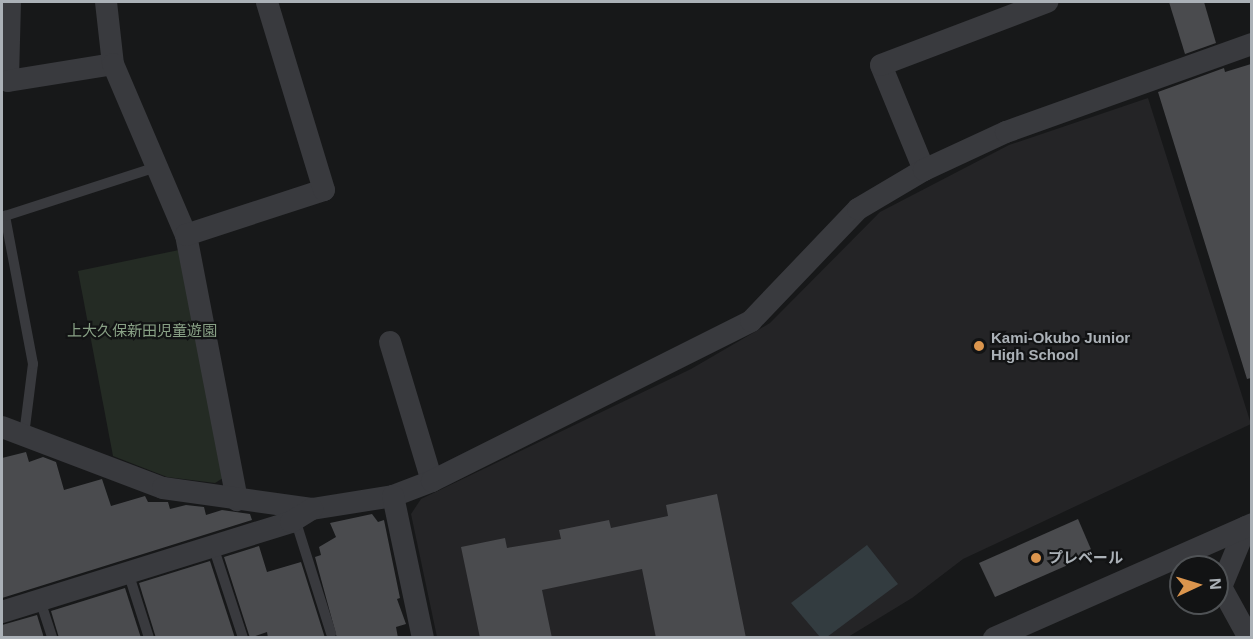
<!DOCTYPE html>
<meta charset="utf-8">
<style>
body{margin:0}
#map{position:relative;width:1253px;height:639px;overflow:hidden;background:#171819;font-family:Helvetica,"Noto Sans JP",sans-serif}
div>[style]{position:absolute}
[style*='--x']{left:calc(var(--x)*1px);top:calc(var(--y)*1px);width:calc(var(--w)*1px);rotate:calc(var(--a)*1deg)}
.built>*{inset:0;background:#242426}
.green>*{inset:0;background:#242b24}
.water>*{inset:0;background:#333c40}
.building>*{inset:0;background:#4a4b4e}
.service>*{height:10px;margin:-5px;padding:0 5px;transform-origin:5px;border-radius:5px;background:#393a3e}
.minor>*{height:22px;margin:-11px;padding:0 11px;transform-origin:11px;border-radius:11px;background:#393a3e}
.dots>*{width:16px;height:16px;translate:-50% -50%;box-sizing:border-box;border:3px solid #121314;border-radius:50%}
span{translate:-50% -50%;white-space:nowrap;text-align:center;line-height:1.15;-webkit-text-stroke:4.5px #121314;paint-order:stroke}
.park-label{font-size:15px;color:#88a085}
.poi-label{font-size:15px;color:#abb1b7;font-weight:700}
.left{translate:0 -50%;text-align:left}
.frame{position:absolute;inset:0;border:3px solid #abb1b7;pointer-events:none}
.north{position:absolute;left:1169px;top:555px;width:60px;height:60px;box-sizing:border-box;background:#121314;border:2px solid #4f5255;border-radius:50%;rotate:86deg;font-size:16px;font-weight:700;line-height:24px;text-align:center;color:#abb1b7}
.north::after{content:'';display:block;margin:auto;width:21px;height:27px;background:#db954d;clip-path:polygon(50% 0,100% 100%,50% 72%,0 100%)}
</style>
<div id="map">
<div class="built">
<div style="clip-path:polygon(1148px 98px,1251px 424px,963px 559px,912px 598px,848px 637px,437px 637px,411px 514px,421px 499px,691px 369px,770px 323px,880px 212px,1009px 145px)"></div>
</div>
<div class="green">
<div style="clip-path:polygon(179px 250px,223px 478px,215px 483px,167px 477px,113px 456px,78px 271px)"></div>
</div>
<div class="water">
<div style="clip-path:polygon(867px 545px,898px 584px,827px 637px,820px 637px,791px 603px)"></div>
</div>
<div class="building">
<div style="clip-path:polygon(1169px 2px,1204px 2px,1216px 43px,1185px 54px)"></div>
<div style="clip-path:polygon(1251px 64px,1251px 378px,1247px 379px,1158px 92px,1224px 68px,1225px 72px)"></div>
<div style="clip-path:polygon(26px 452px,29px 462px,43px 457px,56px 462px,64px 490px,102px 479px,111px 506px,145px 496px,148px 502px,168px 502px,170px 509px,186px 505px,204px 507px,206px 515px,222px 510px,250px 514px,252px 520px,2px 598px,2px 458px)"></div>
<div style="clip-path:polygon(717px 494px,746px 638px,656px 638px,642px 569px,542px 590px,552px 638px,480px 638px,461px 547px,505px 538px,507px 548px,561px 539px,559px 530px,609px 520px,611px 528px,668px 516px,666px 505px)"></div>
<div style="clip-path:polygon(372px 514px,378px 522px,384px 520px,400px 598px,397px 599px,406px 624px,396px 627px,398px 638px,337px 638px,315px 557px,321px 555px,319px 547px,336px 537px,330px 523px)"></div>
<div style="clip-path:polygon(1078px 519px,1093px 554px,995px 597px,979px 563px)"></div>
<div style="clip-path:polygon(259px 546px,267px 572px,301px 562px,325px 638px,268px 638px,267px 632px,250px 638px,224px 557px)"></div>
<div style="clip-path:polygon(210px 561px,235px 638px,156px 638px,139px 583px)"></div>
<div style="clip-path:polygon(125px 588px,141px 638px,59px 638px,51px 611px)"></div>
<div style="clip-path:polygon(37px 615px,44px 638px,2px 638px,2px 625px)"></div>
</div>
<div class="service">
<div style="--x:24;--y:435;--w:72;--a:-82.8"></div>
<div style="--x:33;--y:364;--w:151;--a:-100.7"></div>
<div style="--x:5;--y:216;--w:160;--a:-17.9"></div>
<div style="--x:295;--y:519;--w:120;--a:72.5"></div>
<div style="--x:213;--y:546;--w:97;--a:71.9"></div>
<div style="--x:128;--y:572;--w:69;--a:72.3"></div>
<div style="--x:40;--y:600;--w:40;--a:72"></div>
</div>
<div class="minor">
<div style="--x:10;--y:2;--w:79;--a:91.5"></div>
<div style="--x:8;--y:81;--w:106;--a:-9.2"></div>
<div style="--x:106;--y:2;--w:62;--a:83.6"></div>
<div style="--x:113;--y:64;--w:186;--a:66.9"></div>
<div style="--x:186;--y:235;--w:270;--a:79.1"></div>
<div style="--x:924;--y:170;--w:113;--a:-112.3"></div>
<div style="--x:881;--y:65;--w:178;--a:-20.8"></div>
<div style="--x:186;--y:235;--w:145;--a:-18.1"></div>
<div style="--x:324;--y:190;--w:196;--a:-106.9"></div>
<div style="--x:390;--y:342;--w:145;--a:73.2"></div>
<div style="--x:2;--y:427;--w:172;--a:20.8"></div>
<div style="--x:163;--y:488;--w:150;--a:8"></div>
<div style="--x:312;--y:509;--w:82;--a:-9.1"></div>
<div style="--x:393;--y:496;--w:42;--a:-21"></div>
<div style="--x:432;--y:481;--w:357;--a:-26.6"></div>
<div style="--x:751;--y:321;--w:155;--a:-46.3"></div>
<div style="--x:858;--y:209;--w:77;--a:-30.6"></div>
<div style="--x:924;--y:170;--w:90;--a:-24.9"></div>
<div style="--x:1006;--y:132;--w:261;--a:-19.7"></div>
<div style="--x:393;--y:496;--w:145;--a:78.1"></div>
<div style="--x:1246;--y:527;--w:65;--a:112.6"></div>
<div style="--x:1221;--y:587;--w:58;--a:61.2"></div>
<div style="--x:2;--y:612;--w:303;--a:-17.3"></div>
<div style="--x:291;--y:522;--w:25;--a:-32"></div>
<div style="--x:994;--y:638;--w:282;--a:-23.8"></div>
</div>
<div class="dots">
<div style="left:979px;top:346px;background:#db954d"></div>
<div style="left:1036px;top:558px;background:#db954d"></div>
</div>
<div class="park-label">
<span style="left:142px;top:331px">上大久保新田児童遊園</span>
</div>
<div class="poi-label">
<span class="left" style="left:991px;top:346px">Kami-Okubo Junior<br>High School</span>
<span class="left" style="left:1048px;top:558px">プレベール</span>
</div>
<div class="frame"></div>
<div class="north">N</div>
</div>
